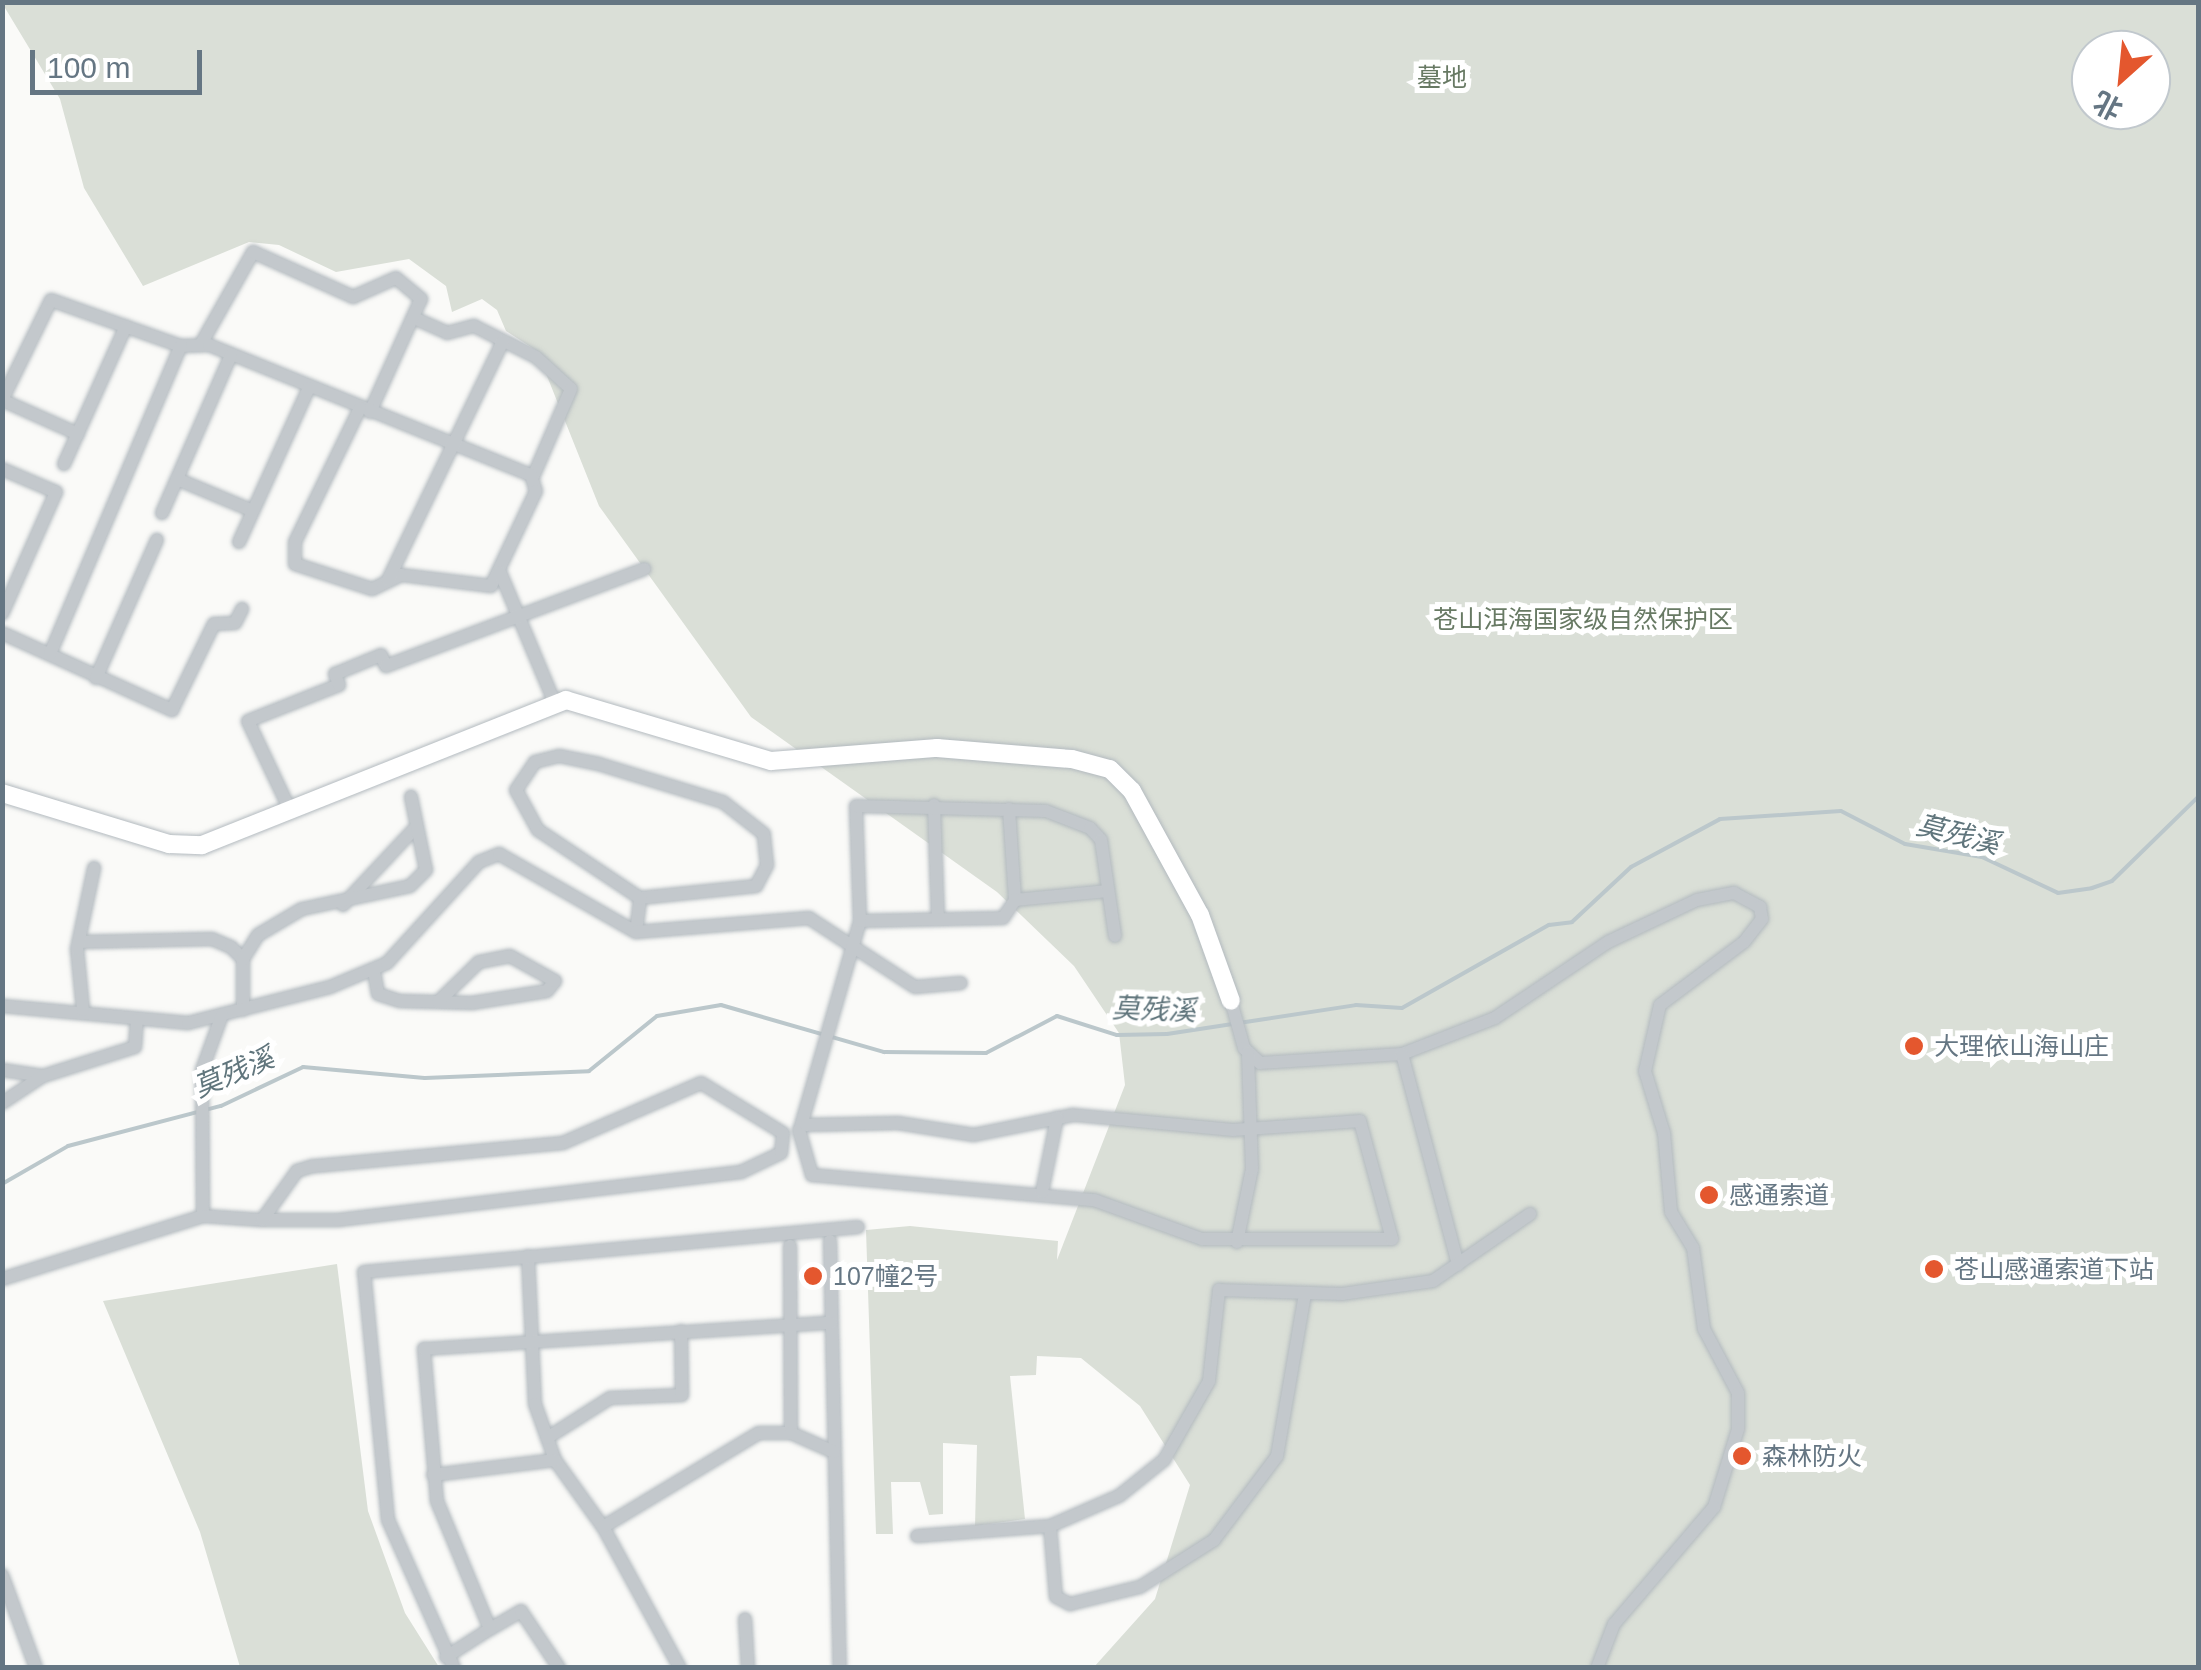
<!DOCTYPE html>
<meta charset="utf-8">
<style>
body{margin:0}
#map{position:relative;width:2201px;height:1670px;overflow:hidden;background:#fafaf8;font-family:Helvetica,"Noto Sans SC",sans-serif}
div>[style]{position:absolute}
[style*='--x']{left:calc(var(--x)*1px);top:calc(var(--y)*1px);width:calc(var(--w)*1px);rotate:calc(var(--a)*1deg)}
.green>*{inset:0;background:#dadfd7}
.stream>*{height:4px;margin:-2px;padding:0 2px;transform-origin:2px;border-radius:2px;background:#bbc7cb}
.roads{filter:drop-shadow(0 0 2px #b3babf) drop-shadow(0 0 2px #b3babf)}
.street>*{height:12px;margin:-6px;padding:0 6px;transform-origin:6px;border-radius:6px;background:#c3c8cc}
.secondary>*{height:18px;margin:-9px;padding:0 9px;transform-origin:9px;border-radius:9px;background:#fff}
.dots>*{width:28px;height:28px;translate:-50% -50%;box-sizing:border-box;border:5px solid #fff;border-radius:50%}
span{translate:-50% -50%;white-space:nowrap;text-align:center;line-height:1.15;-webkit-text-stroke:10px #fff;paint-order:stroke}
.park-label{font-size:25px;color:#687a64}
.poi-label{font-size:25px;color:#657683}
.left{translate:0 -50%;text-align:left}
.water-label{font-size:28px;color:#60757c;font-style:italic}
.frame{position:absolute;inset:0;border:5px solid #657683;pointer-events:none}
.north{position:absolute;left:2071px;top:30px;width:100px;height:100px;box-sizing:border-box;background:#fff;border:2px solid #c1c8cd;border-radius:50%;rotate:207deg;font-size:28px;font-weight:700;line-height:40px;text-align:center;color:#657683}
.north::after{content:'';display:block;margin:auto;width:35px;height:45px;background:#e4572e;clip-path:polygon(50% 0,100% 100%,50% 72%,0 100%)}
.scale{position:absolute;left:30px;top:50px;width:172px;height:45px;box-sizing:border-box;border:5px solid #657683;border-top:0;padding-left:12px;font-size:30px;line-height:35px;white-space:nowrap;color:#657683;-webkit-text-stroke:8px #fff;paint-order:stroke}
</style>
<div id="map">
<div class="green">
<div style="clip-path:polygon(evenodd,2px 3px,2198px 3px,2198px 1667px,1094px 1667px,1155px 1599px,1190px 1485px,1140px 1406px,1081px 1358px,1037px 1356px,1036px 1375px,1010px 1376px,1025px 1519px,975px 1526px,977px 1445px,943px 1443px,943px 1514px,929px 1515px,920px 1482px,891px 1482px,893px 1534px,876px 1534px,866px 1230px,910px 1226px,1058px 1241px,1057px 1260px,1125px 1085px,1119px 1033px,1074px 966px,997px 892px,751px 717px,599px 506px,537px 351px,506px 331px,497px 310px,482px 299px,452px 312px,446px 286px,409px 259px,336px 272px,279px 245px,249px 242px,143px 286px,84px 188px,60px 99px,2px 3px,2091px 50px,2151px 50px,2151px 110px,2091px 110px,2091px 50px)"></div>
<div style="clip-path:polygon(337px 1264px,368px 1511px,405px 1613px,439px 1667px,240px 1667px,200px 1532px,103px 1301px)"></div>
</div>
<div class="stream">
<div style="--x:2;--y:1184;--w:76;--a:-29.9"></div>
<div style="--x:68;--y:1146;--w:158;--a:-14.7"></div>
<div style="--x:221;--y:1106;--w:91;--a:-25.4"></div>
<div style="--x:303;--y:1067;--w:122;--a:5.2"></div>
<div style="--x:425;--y:1078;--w:164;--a:-2.4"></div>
<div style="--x:589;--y:1071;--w:87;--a:-39"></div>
<div style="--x:657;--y:1016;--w:65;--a:-9.8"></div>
<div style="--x:721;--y:1005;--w:170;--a:16.1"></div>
<div style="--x:884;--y:1052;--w:102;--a:0.6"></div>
<div style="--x:986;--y:1053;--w:80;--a:-27.5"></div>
<div style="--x:1057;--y:1016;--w:63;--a:17.6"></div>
<div style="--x:1117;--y:1035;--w:50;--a:-1.1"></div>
<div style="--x:1167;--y:1034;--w:191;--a:-8.7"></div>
<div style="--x:1356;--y:1005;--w:46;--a:3.7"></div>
<div style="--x:1402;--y:1008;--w:169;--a:-29.5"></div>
<div style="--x:1549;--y:925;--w:23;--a:-7"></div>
<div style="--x:1572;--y:922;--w:81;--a:-43"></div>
<div style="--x:1631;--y:867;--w:101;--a:-28.3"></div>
<div style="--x:1720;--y:819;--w:121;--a:-3.8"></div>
<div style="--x:1841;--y:811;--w:72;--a:27.3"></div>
<div style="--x:1905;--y:844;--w:78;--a:9.6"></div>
<div style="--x:1982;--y:857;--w:84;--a:25.3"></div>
<div style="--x:2058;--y:893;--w:34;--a:-8"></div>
<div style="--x:2092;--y:888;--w:21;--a:-19"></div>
<div style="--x:2112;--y:881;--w:120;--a:-44.3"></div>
</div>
<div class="roads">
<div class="street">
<div style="--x:414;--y:318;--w:36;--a:24"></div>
<div style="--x:447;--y:333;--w:28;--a:-15"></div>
<div style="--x:474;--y:326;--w:69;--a:26.6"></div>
<div style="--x:536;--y:357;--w:47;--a:42.4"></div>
<div style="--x:571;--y:389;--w:96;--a:113.4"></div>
<div style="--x:201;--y:344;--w:106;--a:-60.5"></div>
<div style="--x:253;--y:252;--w:110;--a:24.2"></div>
<div style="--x:353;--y:297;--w:47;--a:-23.8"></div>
<div style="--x:396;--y:278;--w:33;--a:40"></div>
<div style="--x:421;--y:299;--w:124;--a:114.3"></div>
<div style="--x:78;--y:434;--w:83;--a:-155.9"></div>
<div style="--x:2;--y:400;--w:111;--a:-63.9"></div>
<div style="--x:51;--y:300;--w:138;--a:19.5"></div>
<div style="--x:181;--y:346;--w:28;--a:-2"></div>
<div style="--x:209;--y:345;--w:347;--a:22"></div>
<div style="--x:531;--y:475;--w:17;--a:73"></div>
<div style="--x:536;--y:491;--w:105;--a:115.3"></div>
<div style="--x:491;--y:586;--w:91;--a:-173"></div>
<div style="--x:401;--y:575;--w:32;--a:154"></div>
<div style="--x:372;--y:589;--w:81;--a:-162"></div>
<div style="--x:295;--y:564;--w:22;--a:-90"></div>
<div style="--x:295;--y:542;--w:149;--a:-64.1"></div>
<div style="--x:64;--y:464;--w:151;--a:-65.8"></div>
<div style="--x:2;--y:469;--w:59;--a:23.1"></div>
<div style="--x:56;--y:492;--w:133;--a:113.9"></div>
<div style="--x:177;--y:479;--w:82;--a:22.8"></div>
<div style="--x:162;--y:513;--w:172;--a:-66.4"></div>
<div style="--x:239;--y:542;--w:169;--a:-65.6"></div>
<div style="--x:500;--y:572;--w:140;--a:67.3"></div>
<div style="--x:388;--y:580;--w:265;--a:-64.3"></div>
<div style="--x:2;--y:633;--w:187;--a:24.4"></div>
<div style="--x:172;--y:710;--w:96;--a:-64"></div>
<div style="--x:214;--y:624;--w:21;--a:-3"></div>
<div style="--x:235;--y:623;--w:16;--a:-63"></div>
<div style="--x:50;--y:654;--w:335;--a:-67"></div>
<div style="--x:96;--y:678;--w:151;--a:-66.2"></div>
<div style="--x:934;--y:805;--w:114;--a:88"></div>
<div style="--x:1009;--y:809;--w:91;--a:86.2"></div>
<div style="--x:1015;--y:900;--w:93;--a:-5.5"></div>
<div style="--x:290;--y:810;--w:98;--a:-115.3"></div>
<div style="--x:248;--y:721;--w:98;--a:-21.6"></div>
<div style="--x:339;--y:685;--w:12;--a:-110"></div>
<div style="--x:335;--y:674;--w:50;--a:-22.4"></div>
<div style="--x:381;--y:655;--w:12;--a:66"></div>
<div style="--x:386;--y:666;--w:276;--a:-20.6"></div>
<div style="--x:343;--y:905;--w:107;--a:-46.9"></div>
<div style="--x:860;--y:921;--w:143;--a:-1.2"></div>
<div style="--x:1003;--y:918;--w:22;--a:-56"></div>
<div style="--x:636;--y:932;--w:34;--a:-83"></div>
<div style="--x:640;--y:898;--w:117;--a:-5.9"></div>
<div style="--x:756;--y:886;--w:24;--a:-62"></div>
<div style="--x:767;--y:865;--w:31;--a:-96"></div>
<div style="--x:764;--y:834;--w:52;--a:-142"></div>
<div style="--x:723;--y:802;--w:130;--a:-163"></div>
<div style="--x:599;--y:764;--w:41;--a:-168.7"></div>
<div style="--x:559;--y:756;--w:25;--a:166"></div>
<div style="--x:535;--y:762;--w:34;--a:124"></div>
<div style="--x:516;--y:790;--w:46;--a:61.2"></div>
<div style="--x:538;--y:830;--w:123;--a:33.7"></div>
<div style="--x:79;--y:942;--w:133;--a:-1.3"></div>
<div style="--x:212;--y:939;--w:21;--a:23"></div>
<div style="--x:231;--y:947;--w:17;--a:45"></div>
<div style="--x:243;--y:959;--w:51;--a:90"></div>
<div style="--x:243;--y:959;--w:28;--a:-58"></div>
<div style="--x:258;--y:935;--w:51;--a:-30.6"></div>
<div style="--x:302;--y:909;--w:110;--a:-12"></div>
<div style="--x:410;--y:886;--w:23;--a:-45"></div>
<div style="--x:426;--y:870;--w:75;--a:-101.6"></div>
<div style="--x:374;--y:971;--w:23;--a:80"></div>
<div style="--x:378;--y:994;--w:23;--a:18"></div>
<div style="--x:400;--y:1001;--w:72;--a:1.6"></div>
<div style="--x:472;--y:1003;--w:76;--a:-9.1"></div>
<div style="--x:547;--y:991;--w:13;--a:-51"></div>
<div style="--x:555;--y:981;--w:51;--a:-150.9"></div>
<div style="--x:510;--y:956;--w:32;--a:169"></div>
<div style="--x:479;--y:962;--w:57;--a:135.7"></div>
<div style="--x:1231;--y:1001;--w:49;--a:74.5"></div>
<div style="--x:1244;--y:1048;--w:22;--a:43"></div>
<div style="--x:1260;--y:1063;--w:142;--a:-3.6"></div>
<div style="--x:1402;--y:1054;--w:100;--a:-21.2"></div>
<div style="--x:1495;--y:1018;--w:136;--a:-33.9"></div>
<div style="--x:1608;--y:942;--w:98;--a:-25.3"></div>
<div style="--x:1697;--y:900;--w:38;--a:-11"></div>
<div style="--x:1734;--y:893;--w:30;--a:28"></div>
<div style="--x:1760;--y:907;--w:12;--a:81"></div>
<div style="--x:1762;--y:919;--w:29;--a:128"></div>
<div style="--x:1744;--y:942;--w:105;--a:143.1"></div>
<div style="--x:1660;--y:1005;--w:68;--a:102.8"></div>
<div style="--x:1645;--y:1071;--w:65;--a:73"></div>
<div style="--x:1664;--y:1133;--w:79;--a:84.9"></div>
<div style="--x:1671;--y:1212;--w:42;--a:58.6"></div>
<div style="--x:1693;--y:1248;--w:82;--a:82.3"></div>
<div style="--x:1704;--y:1329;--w:72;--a:62"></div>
<div style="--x:1738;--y:1393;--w:36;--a:90"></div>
<div style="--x:1738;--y:1429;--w:82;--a:107.1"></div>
<div style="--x:1714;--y:1507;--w:154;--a:130.5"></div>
<div style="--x:1614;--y:1624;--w:47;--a:111.1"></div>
<div style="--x:2;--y:1006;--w:187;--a:5.2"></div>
<div style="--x:188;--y:1023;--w:146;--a:-14.2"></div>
<div style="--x:330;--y:987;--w:62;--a:-22.8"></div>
<div style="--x:387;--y:963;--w:137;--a:-47.7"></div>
<div style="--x:479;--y:862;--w:22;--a:-22"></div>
<div style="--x:499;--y:854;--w:158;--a:29.7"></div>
<div style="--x:636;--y:932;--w:174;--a:-4.6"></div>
<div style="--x:809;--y:918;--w:126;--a:33.1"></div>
<div style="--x:915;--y:987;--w:46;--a:-5"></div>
<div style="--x:83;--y:1010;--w:61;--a:-95.6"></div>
<div style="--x:77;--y:949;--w:83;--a:-78.1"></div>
<div style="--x:1402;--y:1054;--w:218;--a:75.1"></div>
<div style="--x:2;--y:1070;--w:41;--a:8.3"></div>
<div style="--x:2;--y:1103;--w:49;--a:-33.4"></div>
<div style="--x:43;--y:1076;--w:96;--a:-17.5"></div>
<div style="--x:135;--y:1047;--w:27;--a:-86"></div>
<div style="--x:800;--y:1129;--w:216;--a:-73.9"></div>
<div style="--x:860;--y:921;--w:115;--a:-92"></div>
<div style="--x:856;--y:806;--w:190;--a:1.5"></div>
<div style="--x:1046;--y:811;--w:47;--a:21.1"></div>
<div style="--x:1090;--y:828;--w:16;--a:47"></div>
<div style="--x:1101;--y:840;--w:97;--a:81.7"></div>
<div style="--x:799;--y:1130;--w:47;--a:73.9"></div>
<div style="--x:812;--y:1175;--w:283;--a:5.1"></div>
<div style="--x:1094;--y:1200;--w:115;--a:19.9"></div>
<div style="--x:1202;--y:1239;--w:190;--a:0"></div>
<div style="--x:1392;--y:1239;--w:122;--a:-105.2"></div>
<div style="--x:1360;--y:1121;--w:127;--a:175.9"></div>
<div style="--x:1233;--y:1130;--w:161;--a:-174.6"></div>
<div style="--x:1073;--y:1115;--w:101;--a:168.6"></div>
<div style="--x:974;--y:1135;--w:77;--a:-171"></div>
<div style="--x:898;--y:1123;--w:92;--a:178.8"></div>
<div style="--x:1042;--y:1192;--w:76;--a:-78.5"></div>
<div style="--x:203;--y:1216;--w:146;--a:-90.4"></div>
<div style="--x:202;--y:1070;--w:59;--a:-70"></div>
<div style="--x:830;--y:1241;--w:427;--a:88.7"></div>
<div style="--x:1237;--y:1242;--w:75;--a:-78.4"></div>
<div style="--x:1252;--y:1169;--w:117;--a:-92"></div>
<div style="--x:790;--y:1246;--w:187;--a:89.7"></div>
<div style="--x:528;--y:1256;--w:148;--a:87.3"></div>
<div style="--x:535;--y:1404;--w:59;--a:70.3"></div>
<div style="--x:555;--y:1460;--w:82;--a:54.4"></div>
<div style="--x:2;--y:1279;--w:211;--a:-17.4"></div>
<div style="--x:203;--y:1216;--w:59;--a:3.9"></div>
<div style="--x:262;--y:1220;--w:76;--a:0"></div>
<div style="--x:338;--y:1220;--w:406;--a:-6.8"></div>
<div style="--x:741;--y:1172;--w:44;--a:-25.4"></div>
<div style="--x:781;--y:1153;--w:20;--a:-84"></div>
<div style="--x:783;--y:1133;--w:96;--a:-148.6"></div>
<div style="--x:701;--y:1083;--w:150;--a:156.5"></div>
<div style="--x:563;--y:1143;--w:251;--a:174.7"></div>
<div style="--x:313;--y:1166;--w:17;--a:163"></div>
<div style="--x:297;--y:1171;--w:60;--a:125.5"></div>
<div style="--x:547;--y:1438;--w:75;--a:-32.4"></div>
<div style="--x:610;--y:1398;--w:72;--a:-2.4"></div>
<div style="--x:682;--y:1395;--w:64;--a:-90.9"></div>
<div style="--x:433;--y:1475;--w:123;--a:-7"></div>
<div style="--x:1050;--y:1526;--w:71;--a:85.2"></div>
<div style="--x:1056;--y:1597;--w:16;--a:27"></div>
<div style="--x:1070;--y:1604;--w:72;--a:-13.7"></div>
<div style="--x:1140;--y:1587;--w:88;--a:-32.4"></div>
<div style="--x:1214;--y:1540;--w:105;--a:-53.1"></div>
<div style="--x:1277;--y:1456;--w:164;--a:-80.2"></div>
<div style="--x:917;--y:1536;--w:133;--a:-4.3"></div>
<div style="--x:1050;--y:1526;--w:75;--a:-23.5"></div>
<div style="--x:1119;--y:1496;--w:58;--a:-38.7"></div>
<div style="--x:1164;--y:1460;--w:91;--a:-60.3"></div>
<div style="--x:1209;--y:1381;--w:92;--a:-83.7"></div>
<div style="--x:1219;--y:1290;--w:123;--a:1.9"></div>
<div style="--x:1342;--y:1294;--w:92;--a:-8.1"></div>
<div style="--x:1433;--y:1281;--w:118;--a:-34.6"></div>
<div style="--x:2;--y:1575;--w:99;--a:69.9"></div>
<div style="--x:745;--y:1619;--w:49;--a:86.5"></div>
<div style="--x:490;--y:1629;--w:36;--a:-30"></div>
<div style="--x:521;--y:1611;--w:69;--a:56.3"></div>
<div style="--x:446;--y:1657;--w:52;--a:-32.5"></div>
<div style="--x:490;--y:1629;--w:139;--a:-112.5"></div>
<div style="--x:437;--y:1501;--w:153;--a:-94.9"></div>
<div style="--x:424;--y:1349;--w:408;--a:-3.7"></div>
<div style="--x:454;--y:1668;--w:162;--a:-114"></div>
<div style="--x:388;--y:1520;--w:249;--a:-95.5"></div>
<div style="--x:364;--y:1272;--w:496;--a:-5.2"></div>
<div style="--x:680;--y:1668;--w:161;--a:-118.6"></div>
<div style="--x:603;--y:1527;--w:182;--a:-31.1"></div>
<div style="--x:759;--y:1433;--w:32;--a:0"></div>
<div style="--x:791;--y:1433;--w:47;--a:23.8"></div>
</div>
<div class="secondary">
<div style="--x:2;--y:793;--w:175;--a:17"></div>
<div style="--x:169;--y:844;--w:33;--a:2"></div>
<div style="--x:202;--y:845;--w:392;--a:-21.7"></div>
<div style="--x:566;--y:700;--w:214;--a:16.6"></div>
<div style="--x:771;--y:761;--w:167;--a:-4.5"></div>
<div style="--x:937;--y:748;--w:135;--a:4.7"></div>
<div style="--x:1072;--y:759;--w:39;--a:15"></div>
<div style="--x:1110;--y:769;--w:31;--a:45"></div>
<div style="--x:1132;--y:791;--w:141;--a:61.3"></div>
<div style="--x:1200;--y:915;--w:91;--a:70.2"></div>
</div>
</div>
<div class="dots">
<div style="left:1914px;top:1046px;background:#e4572e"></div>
<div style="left:1709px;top:1195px;background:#e4572e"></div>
<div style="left:1934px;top:1269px;background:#e4572e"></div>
<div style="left:813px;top:1276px;background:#e4572e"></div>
<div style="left:1742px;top:1456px;background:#e4572e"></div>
</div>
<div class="park-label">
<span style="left:1442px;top:77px">墓地</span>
<span style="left:1583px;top:619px">苍山洱海国家级自然保护区</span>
</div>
<div class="poi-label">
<span class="left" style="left:1934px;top:1046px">大理依山海山庄</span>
<span class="left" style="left:1729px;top:1195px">感通索道</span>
<span class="left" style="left:1954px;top:1269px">苍山感通索道下站</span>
<span class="left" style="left:833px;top:1276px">107幢2号</span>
<span class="left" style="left:1762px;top:1456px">森林防火</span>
</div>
<div class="water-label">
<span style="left:1958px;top:835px;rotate:14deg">莫残溪</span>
<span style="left:1154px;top:1010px;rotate:2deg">莫残溪</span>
<span style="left:234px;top:1073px;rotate:-23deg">莫残溪</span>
</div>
<div class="frame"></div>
<div class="north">北</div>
<div class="scale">100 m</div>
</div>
